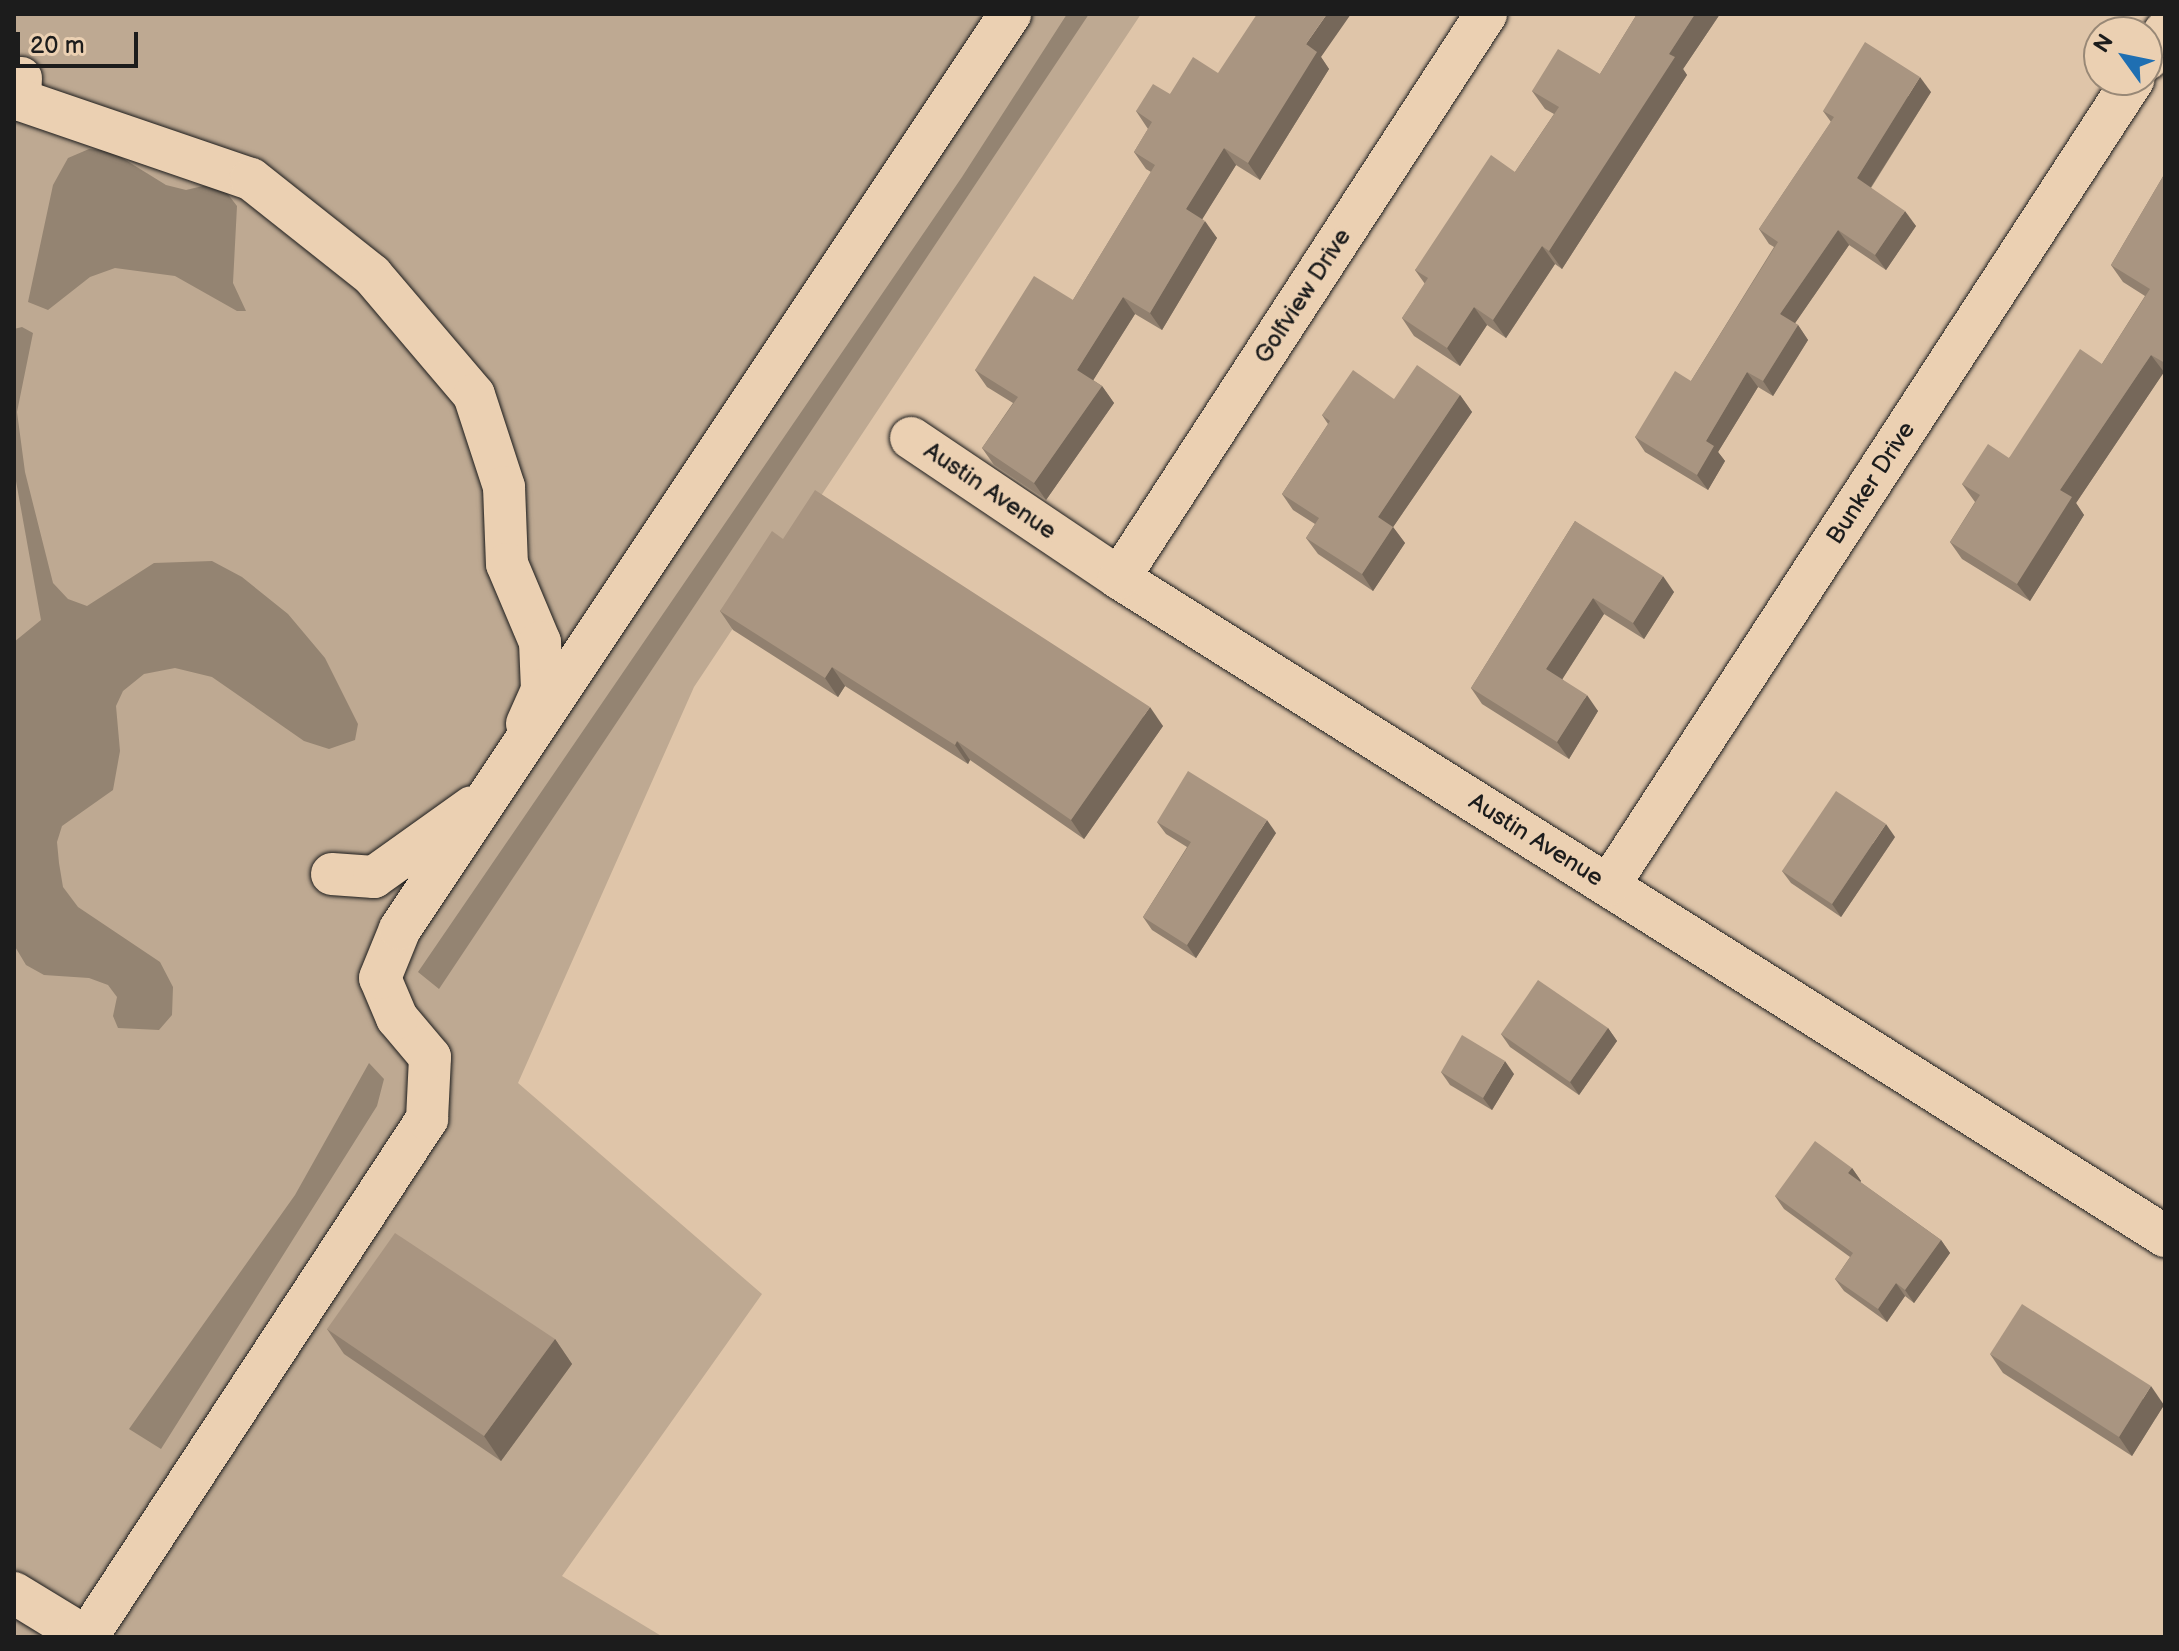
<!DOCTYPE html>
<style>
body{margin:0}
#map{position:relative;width:2179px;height:1651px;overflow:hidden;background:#dfc5a9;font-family:"Balsamiq Sans",sans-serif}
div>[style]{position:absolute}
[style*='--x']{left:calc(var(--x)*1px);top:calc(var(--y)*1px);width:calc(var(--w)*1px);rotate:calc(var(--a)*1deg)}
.green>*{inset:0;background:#bea992}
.water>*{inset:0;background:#948472}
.roads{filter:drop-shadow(0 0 2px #1c1c1c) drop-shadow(0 0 2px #1c1c1c)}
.minor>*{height:42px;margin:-21px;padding:0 21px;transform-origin:21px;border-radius:21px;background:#ebd0b2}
.wall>*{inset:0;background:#91806f}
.shaded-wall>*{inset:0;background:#76685a}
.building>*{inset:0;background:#a99581}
span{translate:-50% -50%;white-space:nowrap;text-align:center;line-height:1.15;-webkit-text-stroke:8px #ebd0b2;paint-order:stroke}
.street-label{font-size:24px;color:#1c1c1c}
.frame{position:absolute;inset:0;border:16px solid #1c1c1c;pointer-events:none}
.north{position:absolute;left:2083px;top:16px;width:80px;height:80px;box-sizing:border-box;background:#ebd0b2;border:2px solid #988876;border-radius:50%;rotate:303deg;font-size:22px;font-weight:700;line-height:32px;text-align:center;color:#1c1c1c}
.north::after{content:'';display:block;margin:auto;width:28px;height:36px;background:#1f6fb2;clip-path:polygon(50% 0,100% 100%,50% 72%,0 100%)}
.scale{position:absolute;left:16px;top:32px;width:122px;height:36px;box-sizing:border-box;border:4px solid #1c1c1c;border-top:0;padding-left:10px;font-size:24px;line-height:28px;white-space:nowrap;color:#1c1c1c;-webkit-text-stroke:6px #ebd0b2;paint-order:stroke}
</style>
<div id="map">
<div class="green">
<div style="clip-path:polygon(14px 14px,1141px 14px,694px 687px,518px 1083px,762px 1294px,562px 1576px,663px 1637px,14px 1637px)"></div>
</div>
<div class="water">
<div style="clip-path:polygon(1067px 14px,1089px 14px,439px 989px,418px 972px,962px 177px)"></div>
<div style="clip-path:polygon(89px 149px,111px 151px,166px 185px,186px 190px,207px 185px,227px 193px,237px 206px,233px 283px,246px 311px,237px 311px,175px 276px,115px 268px,90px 277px,48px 310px,28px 302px,53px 185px,68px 158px)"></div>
<div style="clip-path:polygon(22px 327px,33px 333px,17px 412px,25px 472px,53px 583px,68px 599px,87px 606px,154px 563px,212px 561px,242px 577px,288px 614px,325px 658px,358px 724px,355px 740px,329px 749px,304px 741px,212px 677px,175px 668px,144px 674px,123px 691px,116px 706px,120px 751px,113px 790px,62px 826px,57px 842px,59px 863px,63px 887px,78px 907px,160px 962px,173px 987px,172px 1015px,159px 1030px,118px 1028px,113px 1016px,117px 997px,108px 985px,89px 978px,44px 975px,26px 965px,14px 945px,14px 642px,41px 620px,14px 470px,14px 329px)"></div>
<div style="clip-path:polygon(369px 1063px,384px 1079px,377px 1106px,161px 1449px,129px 1429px,295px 1195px)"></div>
</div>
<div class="roads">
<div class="minor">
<div style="--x:2147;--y:59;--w:33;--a:-57"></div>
<div style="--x:21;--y:78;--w:22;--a:93"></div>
<div style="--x:20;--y:100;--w:244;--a:18.9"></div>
<div style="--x:251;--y:179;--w:154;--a:38.4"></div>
<div style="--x:372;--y:275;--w:157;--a:49.6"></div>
<div style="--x:474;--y:395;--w:97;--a:71.9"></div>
<div style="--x:504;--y:487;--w:77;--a:87.8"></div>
<div style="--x:507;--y:564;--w:85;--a:67.1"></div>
<div style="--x:540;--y:642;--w:48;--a:87.6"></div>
<div style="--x:542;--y:690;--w:37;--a:114"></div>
<div style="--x:911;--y:438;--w:251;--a:33.9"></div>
<div style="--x:1119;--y:578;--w:1236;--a:32.17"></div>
<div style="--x:1119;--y:578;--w:673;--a:-56.95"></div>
<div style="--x:332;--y:874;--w:42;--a:4.1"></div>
<div style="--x:374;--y:877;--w:120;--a:-35.5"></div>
<div style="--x:1609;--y:885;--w:961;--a:-56.94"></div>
<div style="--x:14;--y:1593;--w:84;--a:31.4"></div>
<div style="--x:87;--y:1637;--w:620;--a:-56.72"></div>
<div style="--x:427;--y:1119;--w:62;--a:-87.2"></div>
<div style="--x:430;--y:1057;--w:51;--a:-130.2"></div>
<div style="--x:397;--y:1018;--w:43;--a:-113"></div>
<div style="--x:380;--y:978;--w:53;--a:-67.8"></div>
<div style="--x:400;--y:929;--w:1100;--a:-56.31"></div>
</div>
</div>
<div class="wall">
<div style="clip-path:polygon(1637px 14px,1720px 14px,1683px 69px,1687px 75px,1562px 269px,1555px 264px,1506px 338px,1487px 325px,1460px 366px,1414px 336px,1402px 318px,1425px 284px,1415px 270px,1515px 172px,1554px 114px,1545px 109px,1532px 91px,1600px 74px)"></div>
<div style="clip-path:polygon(1321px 57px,1329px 69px,1260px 180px,1236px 165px,1202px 219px,1217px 238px,1162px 330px,1135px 314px,1093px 380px,1102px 386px,1114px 403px,1046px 500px,994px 465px,982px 448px,1013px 403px,987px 387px,975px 370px,1073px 300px,1151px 172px,1146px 169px,1134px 152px,1148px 129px,1136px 111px,1170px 94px,1218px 73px)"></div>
<div style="clip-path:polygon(1931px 92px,1871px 188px,1916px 226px,1886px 270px,1849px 245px,1795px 323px,1798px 325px,1808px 340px,1773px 396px,1758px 387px,1718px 452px,1725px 461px,1708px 490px,1645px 452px,1635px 437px,1691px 381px,1774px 247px,1769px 244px,1759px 229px,1831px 122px,1823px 111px)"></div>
<div style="clip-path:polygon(2165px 173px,2165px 373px,2164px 372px,2076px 503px,2084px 515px,2030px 601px,1962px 559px,1950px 542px,1975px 502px,1962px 484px,2009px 458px,2102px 364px,2145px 296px,2123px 282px,2111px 265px)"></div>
<div style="clip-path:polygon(1460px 395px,1472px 412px,1393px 527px,1405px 543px,1373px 591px,1318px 554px,1306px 538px,1315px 524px,1293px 510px,1282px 494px,1328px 424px,1322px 415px,1394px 399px)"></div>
<div style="clip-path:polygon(1575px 521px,1674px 592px,1644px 639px,1604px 614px,1562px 679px,1598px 711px,1569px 759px,1482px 704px,1471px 688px)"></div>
<div style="clip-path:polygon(783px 539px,1163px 726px,1084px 839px,970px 760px,968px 764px,845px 686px,838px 697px,733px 630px,720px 611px)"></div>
<div style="clip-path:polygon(1157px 822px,1276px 833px,1196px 958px,1152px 930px,1143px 917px,1187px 847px,1166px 834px)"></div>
<div style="clip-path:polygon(1895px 837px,1841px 917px,1791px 883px,1782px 871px)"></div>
<div style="clip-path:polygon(1608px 1028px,1617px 1041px,1579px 1095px,1510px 1047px,1501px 1034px)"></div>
<div style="clip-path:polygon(1441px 1072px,1514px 1074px,1492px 1110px,1450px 1085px)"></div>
<div style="clip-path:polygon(1852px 1168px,1861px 1181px,1860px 1182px,1941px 1240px,1950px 1253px,1914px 1303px,1905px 1296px,1887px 1322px,1844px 1291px,1835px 1279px,1850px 1257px,1784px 1209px,1775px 1196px)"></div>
<div style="clip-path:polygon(327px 1329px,555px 1339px,572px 1364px,501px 1461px,344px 1354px)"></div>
<div style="clip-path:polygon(1990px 1354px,2164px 1405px,2132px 1456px,2003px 1373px)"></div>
</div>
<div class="shaded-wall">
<div style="clip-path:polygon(1327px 14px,1351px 14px,1321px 57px,1329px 69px,1260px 180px,1248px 163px,1306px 44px)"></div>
<div style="clip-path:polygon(1695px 14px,1720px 14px,1683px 69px,1687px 75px,1562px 269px,1549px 251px,1669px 54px)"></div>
<div style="clip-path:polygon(1920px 77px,1931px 92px,1867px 193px,1857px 178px)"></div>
<div style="clip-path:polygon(1224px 148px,1236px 165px,1198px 226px,1186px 209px)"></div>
<div style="clip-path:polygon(1905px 211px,1916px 226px,1886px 270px,1875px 255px)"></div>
<div style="clip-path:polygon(1205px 221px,1217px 238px,1162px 330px,1150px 313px)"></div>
<div style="clip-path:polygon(1838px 230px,1849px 245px,1791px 329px,1780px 314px)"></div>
<div style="clip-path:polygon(1542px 246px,1555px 264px,1506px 338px,1493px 320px)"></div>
<div style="clip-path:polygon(1123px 297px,1135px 314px,1089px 387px,1077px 370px)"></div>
<div style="clip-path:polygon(1474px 307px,1487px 325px,1460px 366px,1447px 348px)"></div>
<div style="clip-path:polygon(1798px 325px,1808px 340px,1773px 396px,1763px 381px)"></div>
<div style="clip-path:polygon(2151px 355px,2164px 372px,2076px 503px,2084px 515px,2030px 601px,2017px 584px,2060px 490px)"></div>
<div style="clip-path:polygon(1747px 372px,1758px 387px,1718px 452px,1725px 461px,1708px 490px,1697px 475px,1706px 441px)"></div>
<div style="clip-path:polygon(1102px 386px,1114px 403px,1046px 500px,1034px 483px)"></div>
<div style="clip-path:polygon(1460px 395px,1472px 412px,1389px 533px,1378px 517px)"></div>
<div style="clip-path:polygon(1393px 527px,1405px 543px,1373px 591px,1362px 574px)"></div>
<div style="clip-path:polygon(1663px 576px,1674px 592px,1644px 639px,1633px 623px)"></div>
<div style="clip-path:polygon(1593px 598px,1604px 614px,1558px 686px,1546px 669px)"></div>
<div style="clip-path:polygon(832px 667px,845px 686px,838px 697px,825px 678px)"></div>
<div style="clip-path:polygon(1587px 695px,1598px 711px,1569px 759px,1557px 742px)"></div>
<div style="clip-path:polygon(1150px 707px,1163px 726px,1084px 839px,1071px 820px)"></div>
<div style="clip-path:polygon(957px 741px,970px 760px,968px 764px,955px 745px)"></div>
<div style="clip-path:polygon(1267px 820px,1276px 833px,1196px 958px,1187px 945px)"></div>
<div style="clip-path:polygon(1886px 824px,1895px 837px,1841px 917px,1832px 904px)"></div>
<div style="clip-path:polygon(1608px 1028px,1617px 1041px,1579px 1095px,1570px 1082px)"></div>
<div style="clip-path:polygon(1505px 1061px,1514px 1074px,1492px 1110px,1483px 1098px)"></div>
<div style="clip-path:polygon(1852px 1168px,1861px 1181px,1857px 1186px,1848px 1173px)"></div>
<div style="clip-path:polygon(1941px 1240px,1950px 1253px,1914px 1303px,1905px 1290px)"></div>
<div style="clip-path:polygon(1896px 1283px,1905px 1296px,1887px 1322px,1878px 1309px)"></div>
<div style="clip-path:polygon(555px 1339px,572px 1364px,501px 1461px,484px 1436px)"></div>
<div style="clip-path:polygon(2151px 1386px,2164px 1405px,2132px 1456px,2119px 1437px)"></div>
</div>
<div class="building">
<div style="clip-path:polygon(1257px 14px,1327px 14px,1306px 44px,1317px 52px,1248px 163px,1224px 148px,1186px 209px,1205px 221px,1150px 313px,1123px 297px,1077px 370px,1102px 386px,1034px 483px,982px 448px,1018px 397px,975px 370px,1034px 276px,1073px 300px,1155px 165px,1134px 152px,1152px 122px,1136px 111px,1153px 84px,1170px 94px,1193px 57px,1218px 73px)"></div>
<div style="clip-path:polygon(1637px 14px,1695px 14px,1669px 54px,1675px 57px,1549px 251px,1542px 246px,1493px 320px,1474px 307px,1447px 348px,1402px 318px,1428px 278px,1415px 270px,1491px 155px,1515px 172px,1559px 107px,1532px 91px,1558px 49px,1600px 74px)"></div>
<div style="clip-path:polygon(1865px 42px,1920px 77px,1857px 178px,1905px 211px,1875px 255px,1838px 230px,1780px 314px,1798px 325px,1763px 381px,1747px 372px,1706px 441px,1714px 446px,1697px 475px,1635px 437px,1675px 371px,1691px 381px,1778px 242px,1759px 229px,1834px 117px,1823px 111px)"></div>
<div style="clip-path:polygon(2165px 173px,2165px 363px,2151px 355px,2060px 490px,2072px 497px,2017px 584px,1950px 542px,1980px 495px,1962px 484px,1988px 444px,2009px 458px,2080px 349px,2102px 364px,2150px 289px,2111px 265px)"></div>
<div style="clip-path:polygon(1417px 365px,1460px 395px,1378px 517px,1393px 527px,1362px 574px,1306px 538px,1319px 518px,1282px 494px,1330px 421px,1322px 415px,1353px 370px,1394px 399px)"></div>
<div style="clip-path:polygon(815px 490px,1150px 707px,1071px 820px,957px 741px,955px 745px,832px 667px,825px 678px,720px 611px,772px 531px,783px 539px)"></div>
<div style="clip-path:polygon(1575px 521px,1663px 576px,1633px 623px,1593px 598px,1546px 669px,1587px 695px,1557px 742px,1471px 688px)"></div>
<div style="clip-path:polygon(1188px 771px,1267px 820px,1187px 945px,1143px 917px,1191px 842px,1157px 822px)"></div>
<div style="clip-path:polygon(1836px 791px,1886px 824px,1832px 904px,1782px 871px)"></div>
<div style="clip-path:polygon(1538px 980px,1608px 1028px,1570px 1082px,1501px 1034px)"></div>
<div style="clip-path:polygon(1462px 1035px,1505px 1061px,1483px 1098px,1441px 1072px)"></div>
<div style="clip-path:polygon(1815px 1141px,1852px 1168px,1848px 1173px,1941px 1240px,1905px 1290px,1896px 1283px,1878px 1309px,1835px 1279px,1853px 1253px,1775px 1196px)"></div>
<div style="clip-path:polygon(395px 1233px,555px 1339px,484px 1436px,327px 1329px)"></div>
<div style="clip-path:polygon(2022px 1304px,2151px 1386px,2119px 1437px,1990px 1354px)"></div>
</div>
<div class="street-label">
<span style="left:1303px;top:296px;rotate:-57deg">Golfview Drive</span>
<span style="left:1871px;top:483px;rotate:-57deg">Bunker Drive</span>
<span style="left:990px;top:491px;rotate:34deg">Austin Avenue</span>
<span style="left:1536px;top:840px;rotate:32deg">Austin Avenue</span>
</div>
<div class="frame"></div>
<div class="north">N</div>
<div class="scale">20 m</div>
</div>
